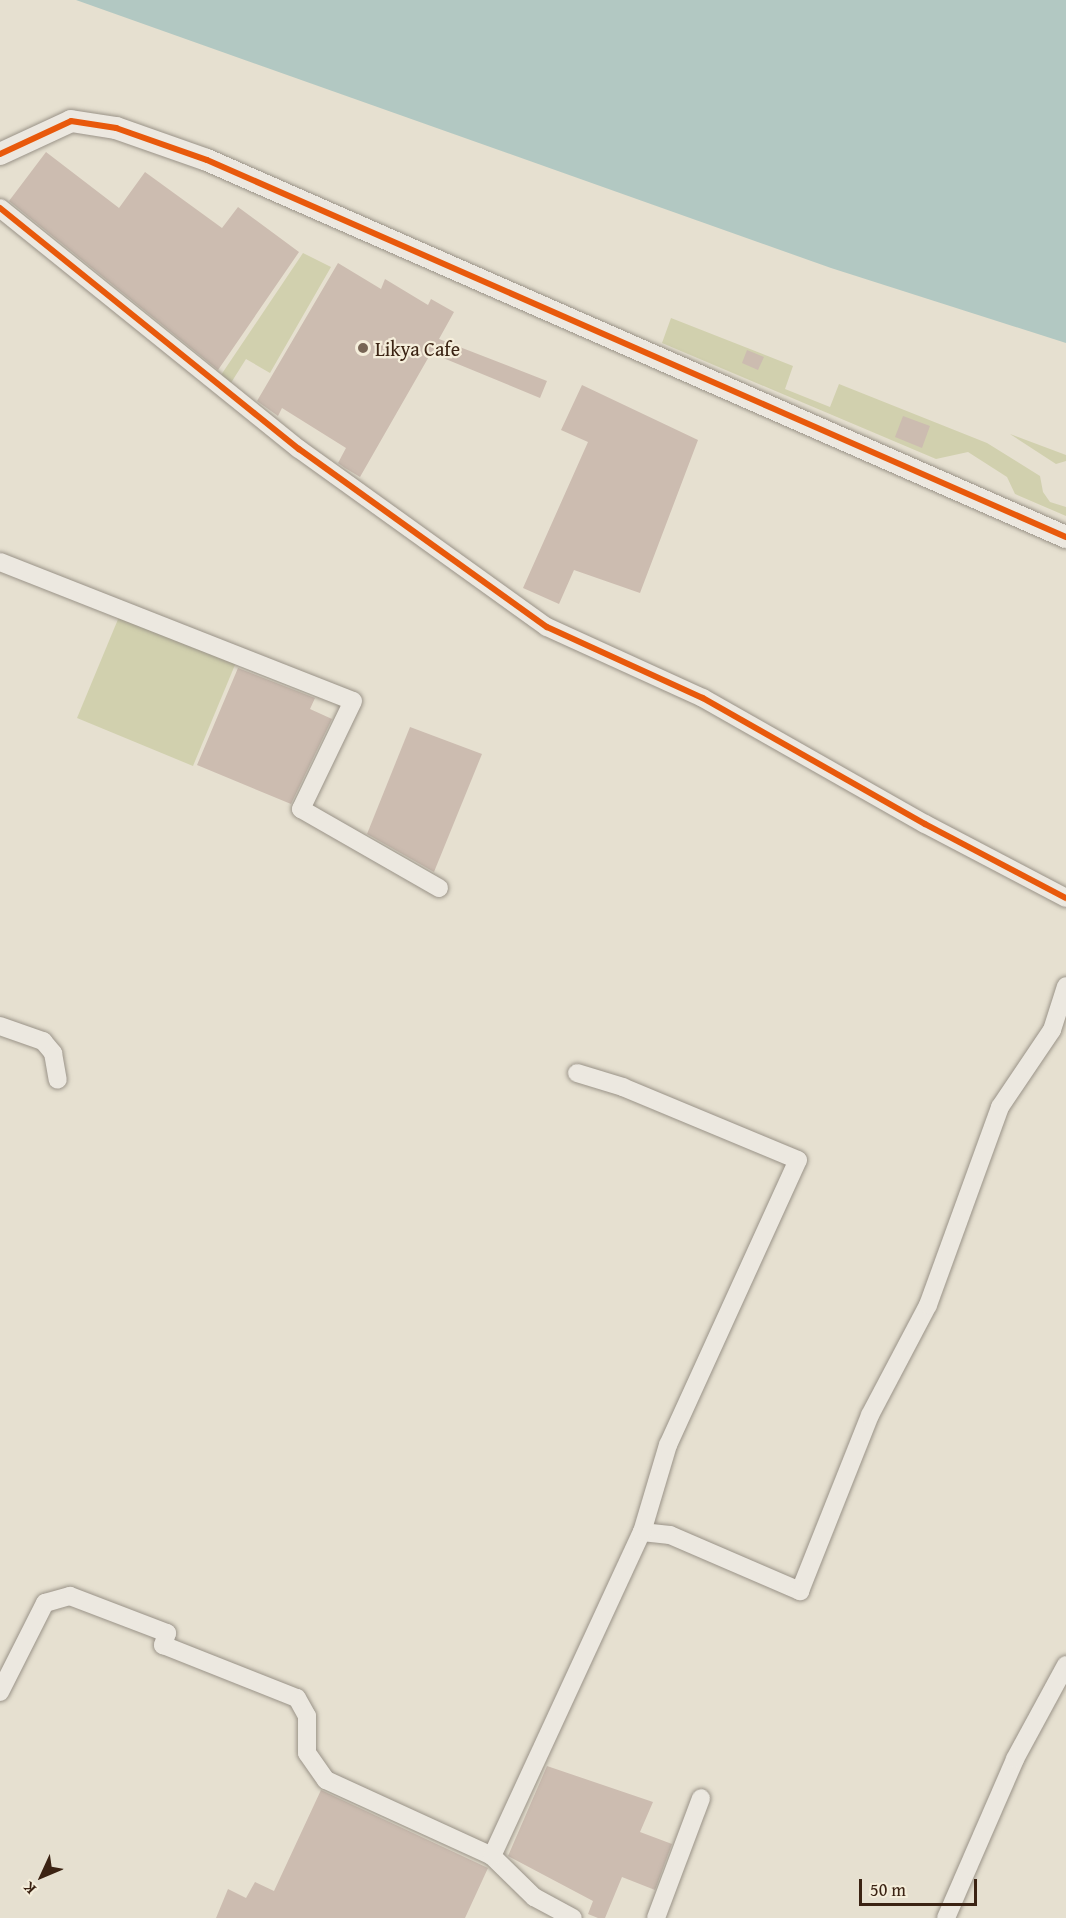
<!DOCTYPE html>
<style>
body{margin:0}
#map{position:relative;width:1066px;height:1918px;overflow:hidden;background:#e6e0d0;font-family:"Gentium Book Plus",serif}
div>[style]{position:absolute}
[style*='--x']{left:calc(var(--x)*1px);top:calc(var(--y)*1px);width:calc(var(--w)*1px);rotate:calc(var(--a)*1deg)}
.green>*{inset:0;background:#d1d0ae}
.water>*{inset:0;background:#b2c8c2}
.building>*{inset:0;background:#ccbcb0}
.roads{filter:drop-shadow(0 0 2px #9a9388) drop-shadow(0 0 2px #9a9388)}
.minor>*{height:18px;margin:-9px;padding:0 9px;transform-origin:9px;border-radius:9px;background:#ece8e0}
.tertiary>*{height:22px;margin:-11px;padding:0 11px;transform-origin:11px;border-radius:11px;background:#ece8e0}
.cycleway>*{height:6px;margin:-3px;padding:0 3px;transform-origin:3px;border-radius:3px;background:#e8590c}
.dots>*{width:16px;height:16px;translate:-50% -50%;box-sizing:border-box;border:3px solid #f5eedb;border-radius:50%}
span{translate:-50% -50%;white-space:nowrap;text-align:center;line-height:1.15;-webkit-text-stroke:4.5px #f5eedb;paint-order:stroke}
.poi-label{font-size:20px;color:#3b2313}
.left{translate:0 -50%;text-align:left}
.north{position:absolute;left:12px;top:1846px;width:60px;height:60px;-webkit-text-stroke:4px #f5eedb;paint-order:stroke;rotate:226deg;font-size:16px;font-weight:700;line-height:24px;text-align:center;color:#3b2313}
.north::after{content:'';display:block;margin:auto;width:21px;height:27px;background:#3b2313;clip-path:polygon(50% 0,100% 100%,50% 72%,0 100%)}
.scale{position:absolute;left:859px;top:1879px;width:118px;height:27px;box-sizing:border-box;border:3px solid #3b2313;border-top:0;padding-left:8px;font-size:18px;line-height:21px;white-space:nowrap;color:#3b2313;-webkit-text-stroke:4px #f5eedb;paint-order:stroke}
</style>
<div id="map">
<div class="green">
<div style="clip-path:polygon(303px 253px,331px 267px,270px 373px,246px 359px,229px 386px,219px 378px)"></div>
<div style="clip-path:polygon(671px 318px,793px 366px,785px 389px,830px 407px,839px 384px,987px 443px,1040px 476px,1043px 492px,1050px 502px,1066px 507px,1066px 516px,1015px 494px,1007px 477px,968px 452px,936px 459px,662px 343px)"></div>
<div style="clip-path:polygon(1010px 434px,1066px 455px,1066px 461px,1056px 464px)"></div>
<div style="clip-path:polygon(121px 612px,237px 660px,193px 766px,77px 718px)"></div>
</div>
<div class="water">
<div style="clip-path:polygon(76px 0,1066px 0,1066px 343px,831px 268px)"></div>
</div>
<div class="building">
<div style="clip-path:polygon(46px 152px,119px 208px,145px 172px,222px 228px,238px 207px,299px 252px,218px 370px,9px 201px)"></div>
<div style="clip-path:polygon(338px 263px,381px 289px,385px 279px,428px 305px,431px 299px,454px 312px,439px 339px,547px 381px,540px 398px,431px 353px,360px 477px,345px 468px,338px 463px,346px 448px,282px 408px,278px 416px,257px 401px)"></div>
<div style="clip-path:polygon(747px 350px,764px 357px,758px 370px,742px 363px)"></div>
<div style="clip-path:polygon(582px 385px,698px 440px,640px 593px,574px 570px,559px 604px,523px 588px,588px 442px,561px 430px)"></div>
<div style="clip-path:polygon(903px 416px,930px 426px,922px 448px,895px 437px)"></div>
<div style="clip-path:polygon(238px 668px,315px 698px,310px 709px,332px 719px,291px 804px,197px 765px)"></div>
<div style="clip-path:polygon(410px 727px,482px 754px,434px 872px,367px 834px)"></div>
<div style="clip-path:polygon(547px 1766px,653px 1802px,640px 1832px,672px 1844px,655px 1890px,622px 1877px,605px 1918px,598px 1918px,588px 1914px,593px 1901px,508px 1856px)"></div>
<div style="clip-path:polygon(321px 1790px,488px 1868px,465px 1918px,216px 1918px,228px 1889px,246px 1898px,255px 1882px,274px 1891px)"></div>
</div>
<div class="roads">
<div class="minor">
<div style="--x:0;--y:208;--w:384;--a:38.9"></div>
<div style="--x:299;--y:449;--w:305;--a:35.7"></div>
<div style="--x:547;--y:627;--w:171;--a:24.5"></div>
<div style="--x:703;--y:698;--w:255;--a:29.6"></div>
<div style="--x:925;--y:824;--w:159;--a:27.7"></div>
<div style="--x:0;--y:562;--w:379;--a:21.5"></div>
<div style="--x:353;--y:701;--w:120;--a:115.7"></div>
<div style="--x:301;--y:809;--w:159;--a:29.8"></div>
<div style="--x:0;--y:1026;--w:46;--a:19.2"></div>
<div style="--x:43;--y:1041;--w:16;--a:50"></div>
<div style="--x:53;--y:1053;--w:27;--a:80"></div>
<div style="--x:642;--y:1532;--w:28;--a:6"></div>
<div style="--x:670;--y:1535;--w:142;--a:23.3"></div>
<div style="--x:800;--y:1591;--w:189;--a:-68.3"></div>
<div style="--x:870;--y:1415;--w:124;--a:-62.2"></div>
<div style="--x:928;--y:1305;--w:211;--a:-70"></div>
<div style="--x:1000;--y:1107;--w:93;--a:-56"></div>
<div style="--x:1052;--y:1030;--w:46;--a:-72.3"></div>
<div style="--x:0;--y:1692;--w:100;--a:-63.2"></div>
<div style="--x:45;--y:1603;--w:26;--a:-16"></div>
<div style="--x:70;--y:1596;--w:104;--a:20.9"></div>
<div style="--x:167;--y:1633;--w:13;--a:108"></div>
<div style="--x:163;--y:1645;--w:144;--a:21.6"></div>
<div style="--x:297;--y:1698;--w:21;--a:61"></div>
<div style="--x:307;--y:1716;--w:37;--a:90"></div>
<div style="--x:307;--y:1753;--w:33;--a:55"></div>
<div style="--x:326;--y:1780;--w:183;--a:24.6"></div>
<div style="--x:492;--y:1856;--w:59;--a:44.3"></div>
<div style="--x:534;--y:1897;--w:44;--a:28.3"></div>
<div style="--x:492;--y:1856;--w:357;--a:-65.2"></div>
<div style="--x:642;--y:1532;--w:91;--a:-73.4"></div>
<div style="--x:668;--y:1445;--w:313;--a:-65.5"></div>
<div style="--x:798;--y:1160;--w:190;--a:-157.4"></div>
<div style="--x:623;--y:1087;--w:48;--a:-163.1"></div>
<div style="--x:656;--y:1918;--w:128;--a:-69.4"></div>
<div style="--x:946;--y:1918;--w:173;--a:-66.5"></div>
<div style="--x:1015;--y:1759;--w:107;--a:-61.5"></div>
</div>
<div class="tertiary">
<div style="--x:0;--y:154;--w:78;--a:-24.9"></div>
<div style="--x:71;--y:121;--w:46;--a:8.8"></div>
<div style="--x:116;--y:128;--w:96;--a:19.4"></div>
<div style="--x:207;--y:160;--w:938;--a:23.7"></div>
</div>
</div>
<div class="cycleway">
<div style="--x:0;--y:154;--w:78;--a:-24.9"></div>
<div style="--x:71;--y:121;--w:46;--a:8.8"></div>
<div style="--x:116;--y:128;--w:96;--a:19.4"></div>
<div style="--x:207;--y:160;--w:938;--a:23.7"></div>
<div style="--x:0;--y:208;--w:384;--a:38.9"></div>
<div style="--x:299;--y:449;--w:305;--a:35.7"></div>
<div style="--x:547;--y:627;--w:171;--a:24.5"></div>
<div style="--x:703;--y:698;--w:255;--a:29.6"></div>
<div style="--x:925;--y:824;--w:159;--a:27.7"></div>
</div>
<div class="dots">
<div style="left:363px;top:348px;background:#776555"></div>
</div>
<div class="poi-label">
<span class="left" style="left:375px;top:348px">Likya Cafe</span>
</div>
<div class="north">K</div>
<div class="scale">50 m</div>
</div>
